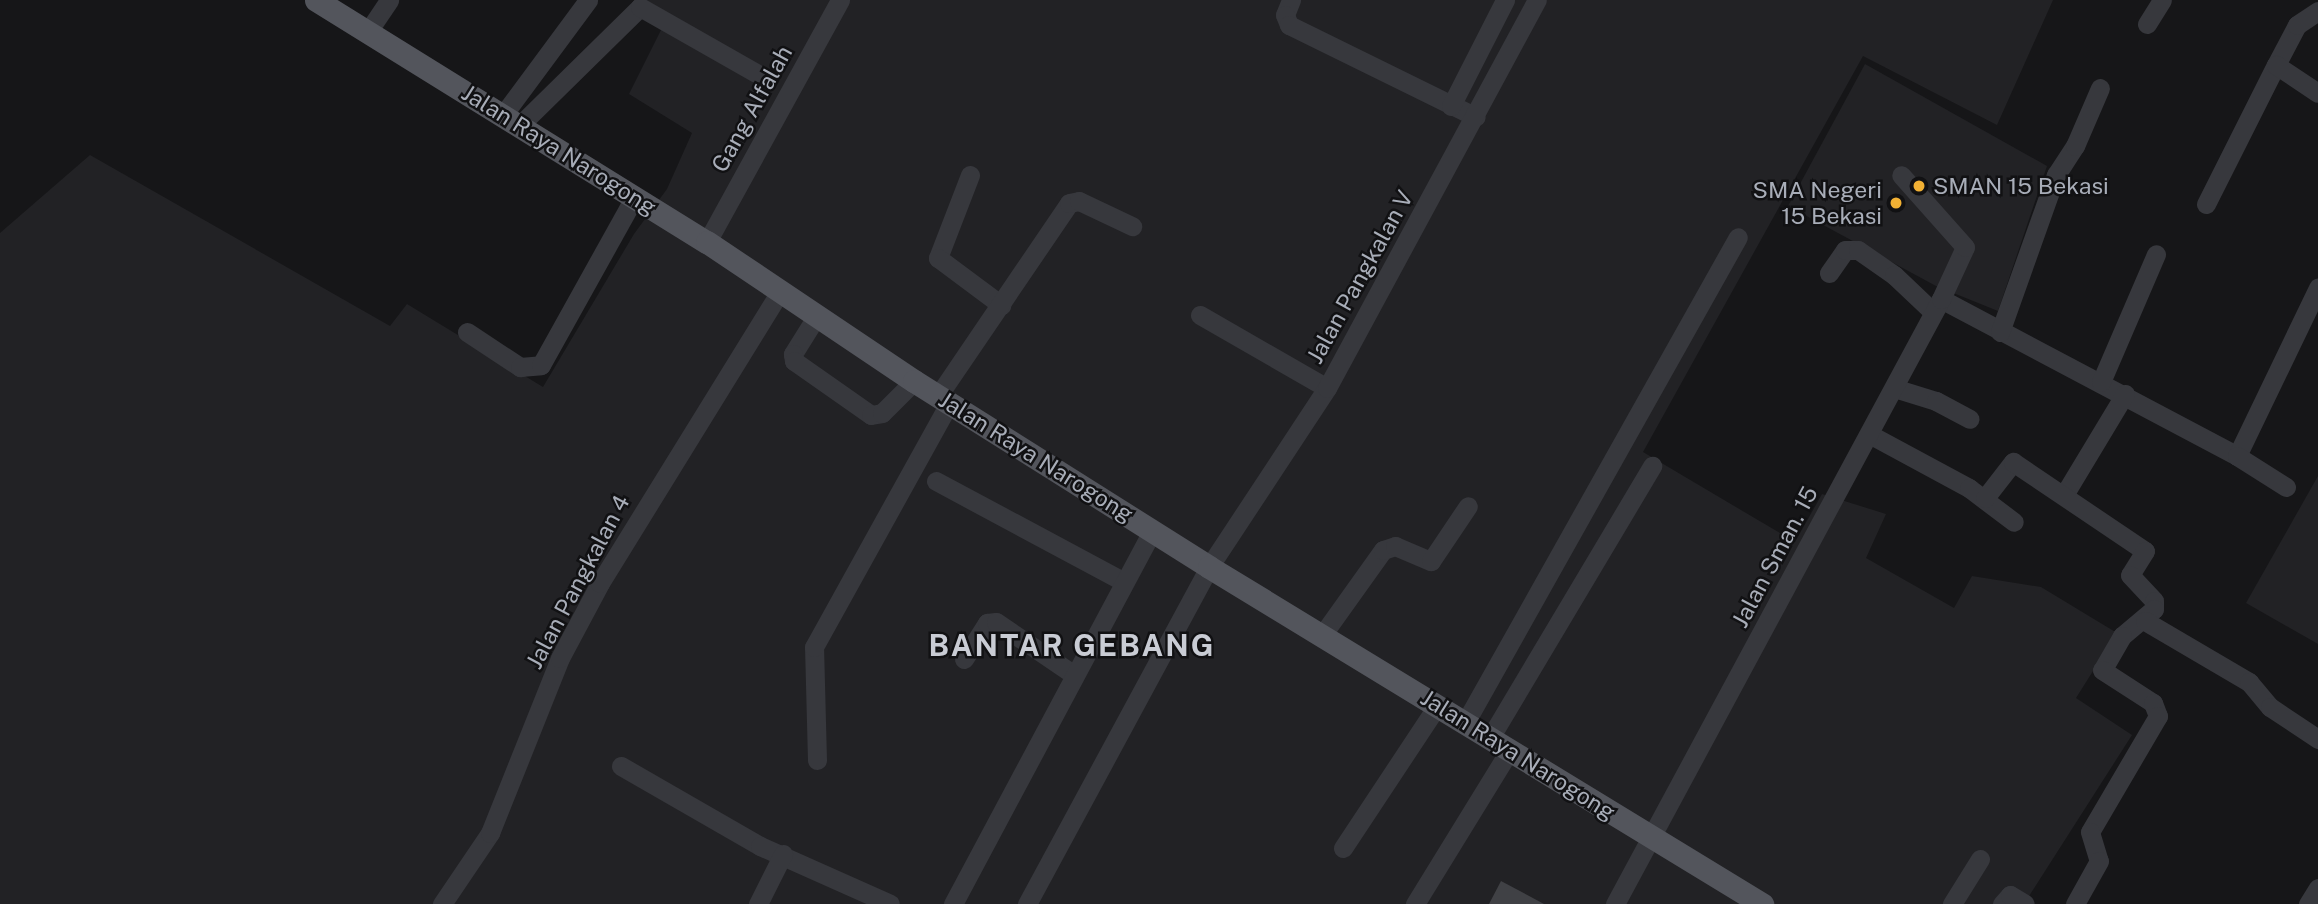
<!DOCTYPE html>
<style>
body{margin:0}
#map{position:relative;width:2318px;height:904px;overflow:hidden;background:#161618;font-family:"Public Sans",sans-serif}
div>[style]{position:absolute}
[style*='--x']{left:calc(var(--x)*1px);top:calc(var(--y)*1px);width:calc(var(--w)*1px);rotate:calc(var(--a)*1deg)}
.built>*{inset:0;background:#222225}
.building>*{inset:0;background:#404145}
.minor>*{height:19px;margin:-9.5px;padding:0 9.5px;transform-origin:9.5px;border-radius:9.5px;background:#37383d}
.major>*{height:23px;margin:-11.5px;padding:0 11.5px;transform-origin:11.5px;border-radius:11.5px;background:#53555c}
.dots>*{width:19px;height:19px;translate:-50% -50%;box-sizing:border-box;border:4px solid #111113;border-radius:50%}
span{translate:-50% -50%;white-space:nowrap;text-align:center;line-height:1.15;-webkit-text-stroke:5px #111113;paint-order:stroke}
.street-label{font-size:23px;color:#a8adb8}
.poi-label{font-size:23px;color:#a8adb8}
.left{translate:0 -50%;text-align:left}
.right{translate:-100% -50%;text-align:right}
.district-label{font-size:30px;color:#c9ccd4;font-weight:700;letter-spacing:2px}
</style>
<div id="map">
<div class="built">
<div style="clip-path:polygon(634px 0,2053px 0,1997px 125px,1863px 56px,1643px 452px,1795px 542px,1822px 494px,1886px 514px,1866px 558px,1954px 608px,1972px 576px,2041px 587px,2117px 633px,2076px 698px,2132px 735px,2024px 904px,0 904px,0 233px,90px 155px,390px 326px,407px 304px,543px 387px,634px 234px,667px 189px,692px 133px,629px 94px,665px 22px)"></div>
<div style="clip-path:polygon(1865px 64px,2047px 166px,1998px 311px,1936px 286px,1788px 206px)"></div>
<div style="clip-path:polygon(2318px 476px,2318px 644px,2246px 603px)"></div>
</div>
<div class="building">
<div style="clip-path:polygon(1501px 881px,1544px 904px,1489px 904px)"></div>
</div>
<div class="minor">
<div style="--x:1291;--y:0;--w:16;--a:112"></div>
<div style="--x:1285;--y:15;--w:11;--a:68"></div>
<div style="--x:1289;--y:25;--w:208;--a:26.2"></div>
<div style="--x:2147;--y:24;--w:28;--a:-58"></div>
<div style="--x:369;--y:30;--w:36;--a:-56"></div>
<div style="--x:2276;--y:65;--w:45;--a:-62.3"></div>
<div style="--x:2297;--y:25;--w:25;--a:-34"></div>
<div style="--x:1451;--y:106;--w:119;--a:-63"></div>
<div style="--x:503;--y:115;--w:143;--a:-53.5"></div>
<div style="--x:520;--y:125;--w:168;--a:-44.5"></div>
<div style="--x:640;--y:7;--w:133;--a:29.6"></div>
<div style="--x:970;--y:175;--w:89;--a:111.1"></div>
<div style="--x:938;--y:258;--w:79;--a:36.7"></div>
<div style="--x:2206;--y:204;--w:156;--a:-63.3"></div>
<div style="--x:2276;--y:65;--w:50;--a:33.7"></div>
<div style="--x:707;--y:242;--w:276;--a:-61.2"></div>
<div style="--x:1829;--y:273;--w:28;--a:-55"></div>
<div style="--x:1845;--y:250;--w:13;--a:0"></div>
<div style="--x:1858;--y:250;--w:44;--a:34.8"></div>
<div style="--x:1894;--y:275;--w:54;--a:43.5"></div>
<div style="--x:1941;--y:299;--w:335;--a:27.9"></div>
<div style="--x:2237;--y:456;--w:187;--a:-64.3"></div>
<div style="--x:1200;--y:315;--w:146;--a:29.9"></div>
<div style="--x:816;--y:317;--w:44;--a:121.9"></div>
<div style="--x:793;--y:354;--w:7;--a:82"></div>
<div style="--x:794;--y:361;--w:94;--a:35"></div>
<div style="--x:871;--y:415;--w:11;--a:-10"></div>
<div style="--x:882;--y:413;--w:45;--a:-45"></div>
<div style="--x:467;--y:332;--w:64;--a:33.4"></div>
<div style="--x:520;--y:367;--w:21;--a:-5"></div>
<div style="--x:541;--y:365;--w:191;--a:-60.9"></div>
<div style="--x:2000;--y:332;--w:167;--a:-70.4"></div>
<div style="--x:2056;--y:175;--w:35;--a:-57"></div>
<div style="--x:2075;--y:146;--w:63;--a:-66.7"></div>
<div style="--x:2101;--y:382;--w:139;--a:-66.7"></div>
<div style="--x:1894;--y:388;--w:44;--a:17.2"></div>
<div style="--x:1936;--y:401;--w:38;--a:28"></div>
<div style="--x:938;--y:396;--w:233;--a:-55.8"></div>
<div style="--x:1069;--y:203;--w:10;--a:-11"></div>
<div style="--x:1079;--y:201;--w:59;--a:25.3"></div>
<div style="--x:1869;--y:434;--w:114;--a:28.4"></div>
<div style="--x:1969;--y:488;--w:56;--a:37.1"></div>
<div style="--x:2237;--y:456;--w:58;--a:32.3"></div>
<div style="--x:936;--y:481;--w:213;--a:28.2"></div>
<div style="--x:2064;--y:495;--w:118;--a:-58.9"></div>
<div style="--x:1985;--y:498;--w:46;--a:-52.1"></div>
<div style="--x:2013;--y:462;--w:159;--a:34"></div>
<div style="--x:2145;--y:551;--w:28;--a:122"></div>
<div style="--x:2130;--y:575;--w:35;--a:47"></div>
<div style="--x:2154;--y:601;--w:8;--a:90"></div>
<div style="--x:2154;--y:609;--w:42;--a:139.8"></div>
<div style="--x:2122;--y:636;--w:39;--a:120"></div>
<div style="--x:2102;--y:670;--w:61;--a:32.9"></div>
<div style="--x:2153;--y:703;--w:14;--a:69"></div>
<div style="--x:2158;--y:716;--w:134;--a:120.4"></div>
<div style="--x:2090;--y:832;--w:30;--a:73"></div>
<div style="--x:2099;--y:861;--w:49;--a:119.2"></div>
<div style="--x:2145;--y:621;--w:121;--a:30.4"></div>
<div style="--x:2249;--y:682;--w:33;--a:50"></div>
<div style="--x:2270;--y:707;--w:58;--a:33.7"></div>
<div style="--x:1323;--y:634;--w:103;--a:-54.5"></div>
<div style="--x:1383;--y:550;--w:13;--a:-18"></div>
<div style="--x:1395;--y:546;--w:39;--a:23"></div>
<div style="--x:1431;--y:561;--w:66;--a:-56.1"></div>
<div style="--x:964;--y:659;--w:43;--a:-57.4"></div>
<div style="--x:987;--y:623;--w:9;--a:-6"></div>
<div style="--x:996;--y:622;--w:93;--a:34"></div>
<div style="--x:1465;--y:723;--w:557;--a:-60.68"></div>
<div style="--x:1490;--y:738;--w:317;--a:-59.2"></div>
<div style="--x:817;--y:760;--w:113;--a:-91.5"></div>
<div style="--x:814;--y:647;--w:279;--a:-61"></div>
<div style="--x:621;--y:766;--w:160;--a:29.9"></div>
<div style="--x:760;--y:846;--w:142;--a:24"></div>
<div style="--x:1343;--y:848;--w:170;--a:-56.5"></div>
<div style="--x:442;--y:904;--w:86;--a:-55.9"></div>
<div style="--x:490;--y:833;--w:188;--a:-68.2"></div>
<div style="--x:560;--y:658;--w:85;--a:-61.9"></div>
<div style="--x:600;--y:583;--w:341;--a:-58.3"></div>
<div style="--x:758;--y:904;--w:56;--a:-63.4"></div>
<div style="--x:953;--y:904;--w:424;--a:-61.9"></div>
<div style="--x:1027;--y:904;--w:383;--a:-61.6"></div>
<div style="--x:1209;--y:567;--w:214;--a:-56.6"></div>
<div style="--x:1327;--y:388;--w:441;--a:-61.6"></div>
<div style="--x:1415;--y:904;--w:180;--a:-58.4"></div>
<div style="--x:1615;--y:904;--w:687;--a:-61.68"></div>
<div style="--x:1941;--y:299;--w:57;--a:-65.2"></div>
<div style="--x:1965;--y:247;--w:96;--a:-131.6"></div>
<div style="--x:1952;--y:904;--w:53;--a:-58.1"></div>
<div style="--x:2002;--y:904;--w:12;--a:-48"></div>
<div style="--x:2010;--y:895;--w:17;--a:31"></div>
<div style="--x:2308;--y:904;--w:19;--a:-58"></div>
</div>
<div class="major">
<div style="--x:316;--y:0;--w:460;--a:31.8"></div>
<div style="--x:707;--y:242;--w:249;--a:33.9"></div>
<div style="--x:914;--y:381;--w:349;--a:32.2"></div>
<div style="--x:1209;--y:567;--w:648;--a:31.36"></div>
</div>
<div class="dots">
<div style="left:1919px;top:186px;background:#f2b134"></div>
<div style="left:1896px;top:203px;background:#f2b134"></div>
</div>
<div class="street-label">
<span style="left:752px;top:109px;rotate:-61deg">Gang Alfalah</span>
<span style="left:559px;top:150px;rotate:32deg">Jalan Raya Narogong</span>
<span style="left:1360px;top:277px;rotate:-61deg">Jalan Pangkalan V</span>
<span style="left:1036px;top:457px;rotate:32deg">Jalan Raya Narogong</span>
<span style="left:1775px;top:557px;rotate:-62deg">Jalan Sman. 15</span>
<span style="left:578px;top:582px;rotate:-62deg">Jalan Pangkalan 4</span>
<span style="left:1518px;top:755px;rotate:32deg">Jalan Raya Narogong</span>
</div>
<div class="poi-label">
<span class="left" style="left:1933px;top:186px">SMAN 15 Bekasi</span>
<span class="right" style="left:1882px;top:203px">SMA Negeri<br>15 Bekasi</span>
</div>
<div class="district-label">
<span style="left:1072px;top:645px">BANTAR GEBANG</span>
</div>
</div>
